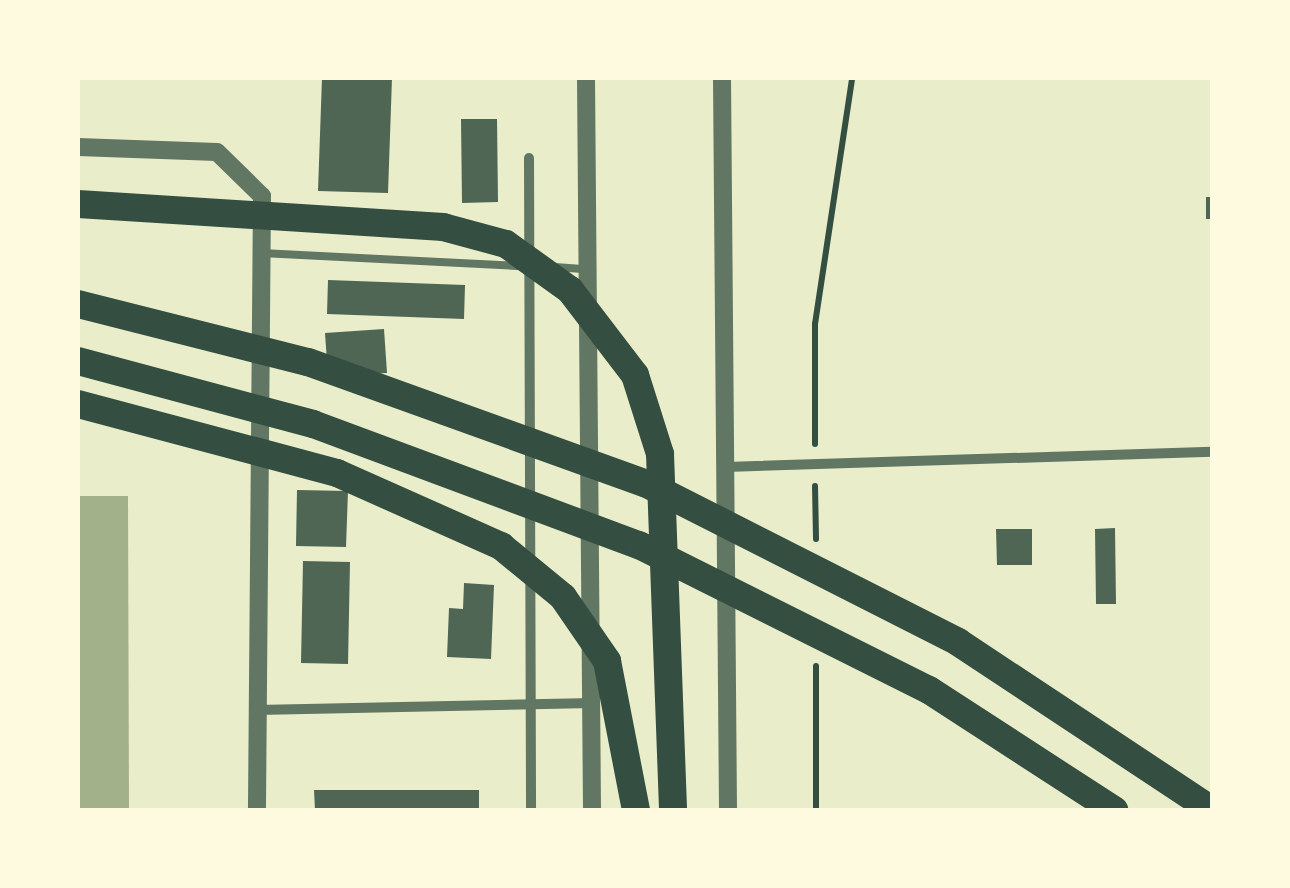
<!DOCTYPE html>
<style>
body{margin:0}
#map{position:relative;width:1290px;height:888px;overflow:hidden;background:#e9edc9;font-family:"Roboto Serif",serif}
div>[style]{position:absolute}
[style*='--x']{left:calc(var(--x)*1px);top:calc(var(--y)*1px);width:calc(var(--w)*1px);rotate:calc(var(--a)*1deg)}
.water>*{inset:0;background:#a3b18a}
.building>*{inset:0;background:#4f6655}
.path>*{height:6px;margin:-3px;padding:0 3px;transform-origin:3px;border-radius:3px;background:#344e41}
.service>*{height:8px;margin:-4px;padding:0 4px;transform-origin:4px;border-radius:4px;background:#617663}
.minor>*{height:10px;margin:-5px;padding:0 5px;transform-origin:5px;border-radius:5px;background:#617663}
.tertiary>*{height:18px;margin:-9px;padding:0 9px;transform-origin:9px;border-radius:9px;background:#617663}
.motorway>*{height:28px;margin:-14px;padding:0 14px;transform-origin:14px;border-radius:14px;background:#344e41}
span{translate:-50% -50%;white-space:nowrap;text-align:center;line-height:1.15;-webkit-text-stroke:10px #fefae0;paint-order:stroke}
.frame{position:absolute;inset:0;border:80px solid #fefae0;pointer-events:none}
</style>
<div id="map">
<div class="water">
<div style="clip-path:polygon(78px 496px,128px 496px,129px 810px,78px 810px)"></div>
</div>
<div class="building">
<div style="clip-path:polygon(322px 78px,392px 78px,388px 193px,318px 191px)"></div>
<div style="clip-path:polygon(461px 119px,497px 119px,498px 202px,462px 203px)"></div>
<div style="clip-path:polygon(1206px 197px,1212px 197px,1212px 219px,1206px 219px)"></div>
<div style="clip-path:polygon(328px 280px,465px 285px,464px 319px,327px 314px)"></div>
<div style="clip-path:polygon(384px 329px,387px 373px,328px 376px,325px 333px)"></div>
<div style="clip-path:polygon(297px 490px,348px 491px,346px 547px,296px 546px)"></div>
<div style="clip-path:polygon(1115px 528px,1116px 604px,1096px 604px,1095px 529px)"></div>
<div style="clip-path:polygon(996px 529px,1032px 529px,1032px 565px,997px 565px)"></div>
<div style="clip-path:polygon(303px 561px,350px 562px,348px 664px,301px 663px)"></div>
<div style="clip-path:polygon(464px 583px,494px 585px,491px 659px,447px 657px,449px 608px,463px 609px)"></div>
<div style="clip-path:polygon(314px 790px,479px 790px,479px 810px,315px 810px)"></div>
</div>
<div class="path">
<div style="--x:815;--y:444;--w:120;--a:-90"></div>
<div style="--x:815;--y:324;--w:249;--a:-81.4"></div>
<div style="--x:815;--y:486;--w:53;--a:88.9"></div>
<div style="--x:816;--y:666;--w:144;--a:90"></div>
</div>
<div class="service">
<div style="--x:261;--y:253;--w:260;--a:2.9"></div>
<div style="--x:555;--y:267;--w:31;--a:4"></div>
</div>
<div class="minor">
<div style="--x:529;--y:158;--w:652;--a:89.82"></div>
<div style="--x:726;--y:467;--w:486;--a:-1.8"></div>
<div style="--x:257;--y:710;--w:336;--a:-1.2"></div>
</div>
<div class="tertiary">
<div style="--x:586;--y:78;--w:732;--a:89.53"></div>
<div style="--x:722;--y:78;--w:732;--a:89.53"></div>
<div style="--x:78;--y:147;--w:139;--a:2.1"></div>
<div style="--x:217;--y:152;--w:63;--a:44.4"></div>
<div style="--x:262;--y:196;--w:614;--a:90.47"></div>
</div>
<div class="motorway">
<div style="--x:78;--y:204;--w:366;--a:3.6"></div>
<div style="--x:443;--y:227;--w:65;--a:15.1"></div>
<div style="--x:506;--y:244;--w:79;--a:35.7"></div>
<div style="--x:570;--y:290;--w:107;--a:52.6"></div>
<div style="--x:635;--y:375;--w:83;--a:72.4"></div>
<div style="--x:660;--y:454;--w:356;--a:87.9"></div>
<div style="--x:78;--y:304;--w:237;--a:14.2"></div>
<div style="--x:308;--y:362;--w:358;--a:19.8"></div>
<div style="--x:645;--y:483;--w:351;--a:26.9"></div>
<div style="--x:958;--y:642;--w:305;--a:33.5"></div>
<div style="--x:78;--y:361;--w:243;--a:15"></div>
<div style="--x:313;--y:424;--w:348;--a:20.4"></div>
<div style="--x:639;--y:545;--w:324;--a:26.6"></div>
<div style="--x:929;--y:690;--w:221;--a:33"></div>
<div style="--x:78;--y:404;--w:268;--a:14.9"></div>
<div style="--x:337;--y:473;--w:180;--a:24"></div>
<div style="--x:501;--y:546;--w:80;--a:39.4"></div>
<div style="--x:563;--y:597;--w:78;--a:55.5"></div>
<div style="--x:607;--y:661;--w:152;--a:79"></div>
</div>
<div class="frame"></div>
</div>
